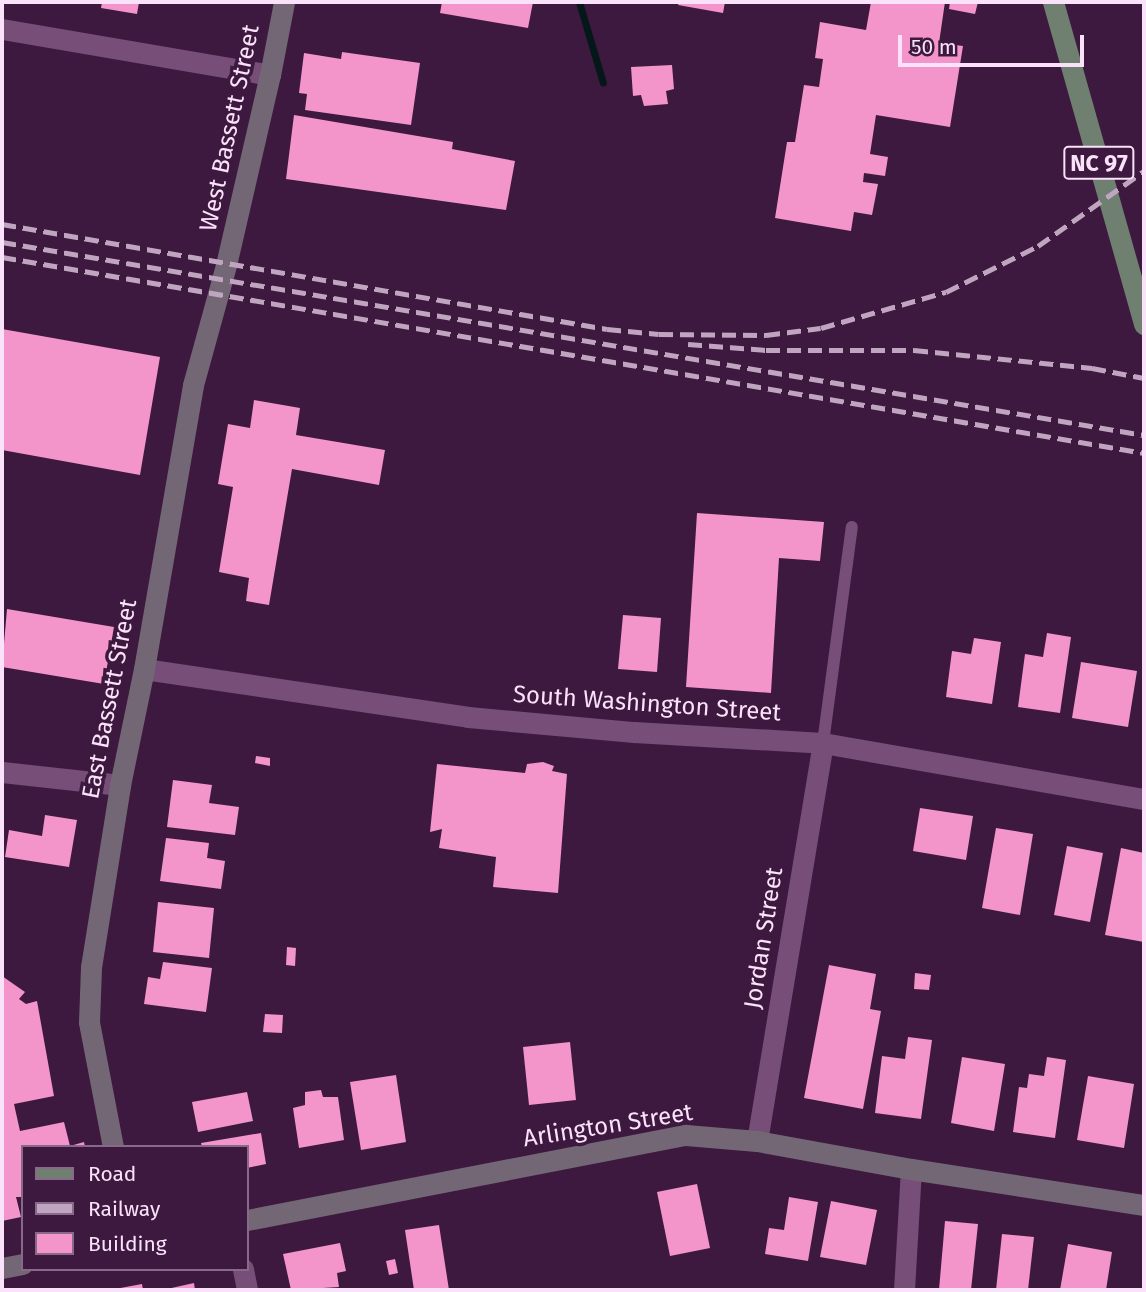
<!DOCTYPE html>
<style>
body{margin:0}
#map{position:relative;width:1146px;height:1292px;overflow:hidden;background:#3d193f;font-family:"Fira Sans",sans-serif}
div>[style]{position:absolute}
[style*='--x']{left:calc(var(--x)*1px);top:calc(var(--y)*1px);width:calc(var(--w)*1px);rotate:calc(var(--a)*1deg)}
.stream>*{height:7px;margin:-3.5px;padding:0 3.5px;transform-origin:3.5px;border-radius:3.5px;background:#041719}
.building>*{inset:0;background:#f395cb}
.lane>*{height:12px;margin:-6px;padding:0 6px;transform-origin:6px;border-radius:6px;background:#764e78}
.street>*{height:21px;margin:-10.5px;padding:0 10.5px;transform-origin:10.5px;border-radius:10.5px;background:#764e78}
.secondary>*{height:21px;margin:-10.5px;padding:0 10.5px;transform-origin:10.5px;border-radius:10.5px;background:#736775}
.primary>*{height:21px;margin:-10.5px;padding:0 10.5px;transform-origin:10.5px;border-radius:10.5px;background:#6f8071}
.rail>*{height:5px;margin-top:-2.5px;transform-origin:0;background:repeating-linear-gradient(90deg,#c0a5c1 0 14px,transparent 0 21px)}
span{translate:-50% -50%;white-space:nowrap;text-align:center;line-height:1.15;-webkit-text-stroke:7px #3d193f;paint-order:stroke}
.shield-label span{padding:2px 5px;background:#3d193f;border:2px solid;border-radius:5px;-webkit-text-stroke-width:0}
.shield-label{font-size:23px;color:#fae2fa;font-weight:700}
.street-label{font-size:24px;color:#fae2fa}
.frame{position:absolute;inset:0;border:4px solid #fae2fa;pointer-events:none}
.legend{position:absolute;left:21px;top:1145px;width:228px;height:126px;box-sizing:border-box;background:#3d193f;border:2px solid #89698a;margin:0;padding:9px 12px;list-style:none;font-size:21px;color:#fae2fa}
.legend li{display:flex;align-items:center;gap:14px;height:35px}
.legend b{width:35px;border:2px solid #89698a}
.scale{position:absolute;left:898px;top:35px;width:186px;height:32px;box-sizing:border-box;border:4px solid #fae2fa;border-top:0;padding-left:9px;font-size:21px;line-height:24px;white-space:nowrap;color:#fae2fa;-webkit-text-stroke:5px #3d193f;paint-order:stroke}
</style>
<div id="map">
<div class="stream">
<div style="--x:579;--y:2;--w:84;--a:73.5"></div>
</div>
<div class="building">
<div style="clip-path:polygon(102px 2px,139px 2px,137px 14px,101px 8px)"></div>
<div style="clip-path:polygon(442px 2px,533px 2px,528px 28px,440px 13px)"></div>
<div style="clip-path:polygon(679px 2px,725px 2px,723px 13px,678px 5px)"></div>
<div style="clip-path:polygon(871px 2px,945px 2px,939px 43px,963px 46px,950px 127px,876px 115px,870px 154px,888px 157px,885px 176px,864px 173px,863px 182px,878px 184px,872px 215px,854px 212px,851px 231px,775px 218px,787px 142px,795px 142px,804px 85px,819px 87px,823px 59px,815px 58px,820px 22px,866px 30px)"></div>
<div style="clip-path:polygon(950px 2px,978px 2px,975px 14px,949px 9px)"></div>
<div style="clip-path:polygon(342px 52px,420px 63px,411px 125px,305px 110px,307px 94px,299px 93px,304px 53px,341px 59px)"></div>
<div style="clip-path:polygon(672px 65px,674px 89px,666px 91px,668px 104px,644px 106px,641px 95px,633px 96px,631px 67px)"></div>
<div style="clip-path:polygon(294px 115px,453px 142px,452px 149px,515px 161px,506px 210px,286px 179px)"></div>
<div style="clip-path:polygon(2px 329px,160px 357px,140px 475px,2px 450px)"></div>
<div style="clip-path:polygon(254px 400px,300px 408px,296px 435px,385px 450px,379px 485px,292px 469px,269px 605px,246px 601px,249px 578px,219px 572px,233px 487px,218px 484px,228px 424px,250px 428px)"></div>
<div style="clip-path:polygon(697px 513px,824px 522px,820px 561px,779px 558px,771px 693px,686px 687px)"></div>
<div style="clip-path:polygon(7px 609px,114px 627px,104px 684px,2px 667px)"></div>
<div style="clip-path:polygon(623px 615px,661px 618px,657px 672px,618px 669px)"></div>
<div style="clip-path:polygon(1047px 633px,1071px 637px,1060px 713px,1018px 707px,1025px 654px,1043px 657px)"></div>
<div style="clip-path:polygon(974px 638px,1001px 642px,992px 704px,946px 697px,952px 651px,971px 654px)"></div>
<div style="clip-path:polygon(1081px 662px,1137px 671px,1128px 727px,1072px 718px)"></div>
<div style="clip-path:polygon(256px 756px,270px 758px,270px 766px,255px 763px)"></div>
<div style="clip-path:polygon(543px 762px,554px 766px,552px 771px,567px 774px,558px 893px,493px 887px,496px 857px,439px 848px,442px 829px,430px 832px,437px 764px,525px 773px,527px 764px)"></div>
<div style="clip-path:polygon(173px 780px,212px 785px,209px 803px,239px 807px,235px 835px,167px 827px)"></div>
<div style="clip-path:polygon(920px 808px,973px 816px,966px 860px,913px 851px)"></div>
<div style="clip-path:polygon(45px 815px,77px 820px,69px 867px,5px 857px,9px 830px,42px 836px)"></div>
<div style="clip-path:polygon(996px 828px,1033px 834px,1020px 915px,982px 908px)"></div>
<div style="clip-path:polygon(166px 838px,209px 843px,207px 858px,225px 861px,221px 889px,160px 881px)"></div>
<div style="clip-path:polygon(1067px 846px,1103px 853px,1090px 922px,1054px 915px)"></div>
<div style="clip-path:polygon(1121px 848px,1144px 853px,1144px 942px,1105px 935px)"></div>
<div style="clip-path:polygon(158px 902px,214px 908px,209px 958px,153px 952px)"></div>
<div style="clip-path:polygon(287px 947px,296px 948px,295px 966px,286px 965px)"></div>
<div style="clip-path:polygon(163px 962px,212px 968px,206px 1012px,144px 1004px,148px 977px,160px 979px)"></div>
<div style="clip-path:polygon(829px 965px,876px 974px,870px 1009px,881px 1011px,863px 1109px,804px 1098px)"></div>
<div style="clip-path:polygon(915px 973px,931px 975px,929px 990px,914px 989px)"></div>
<div style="clip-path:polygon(2px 976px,25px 992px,19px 999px,26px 1004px,37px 1001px,54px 1096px,14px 1104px,20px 1131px,64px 1122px,70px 1146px,84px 1142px,85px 1147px,23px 1147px,23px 1197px,16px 1197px,21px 1217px,2px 1221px)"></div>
<div style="clip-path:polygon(265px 1014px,283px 1015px,282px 1033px,263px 1032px)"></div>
<div style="clip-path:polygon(908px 1037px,932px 1040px,921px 1119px,875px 1113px,882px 1056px,905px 1059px)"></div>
<div style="clip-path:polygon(570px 1042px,576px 1100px,529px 1105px,523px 1047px)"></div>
<div style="clip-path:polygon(962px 1057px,1005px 1064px,994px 1131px,951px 1123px)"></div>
<div style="clip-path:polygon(1047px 1057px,1066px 1060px,1055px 1138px,1013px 1132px,1019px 1087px,1027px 1088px,1029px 1074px,1044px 1076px)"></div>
<div style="clip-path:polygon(396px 1075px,406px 1142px,361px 1150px,350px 1082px)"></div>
<div style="clip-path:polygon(1088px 1076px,1134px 1084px,1124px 1148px,1077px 1140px)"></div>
<div style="clip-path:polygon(321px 1090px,323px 1097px,338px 1097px,344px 1140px,299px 1148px,293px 1108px,305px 1105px,305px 1092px)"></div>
<div style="clip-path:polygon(247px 1092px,253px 1121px,198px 1132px,192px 1102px)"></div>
<div style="clip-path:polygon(261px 1133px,266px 1164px,247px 1168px,247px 1147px,202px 1147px,201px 1143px)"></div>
<div style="clip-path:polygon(697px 1184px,710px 1248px,670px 1256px,657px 1192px)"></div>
<div style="clip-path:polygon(789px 1197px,818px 1202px,808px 1261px,765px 1254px,769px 1228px,784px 1230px)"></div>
<div style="clip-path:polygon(831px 1201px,877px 1210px,866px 1265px,820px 1257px)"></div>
<div style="clip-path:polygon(945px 1221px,978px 1224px,971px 1290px,939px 1290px)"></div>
<div style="clip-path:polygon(439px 1225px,449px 1290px,414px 1290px,405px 1230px)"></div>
<div style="clip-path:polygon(1002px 1234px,1034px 1237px,1028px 1290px,996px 1290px)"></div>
<div style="clip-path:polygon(340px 1243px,346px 1271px,337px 1273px,339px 1287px,291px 1290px,283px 1254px)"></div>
<div style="clip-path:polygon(1068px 1244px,1112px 1252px,1106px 1290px,1060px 1290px)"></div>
<div style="clip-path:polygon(395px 1259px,398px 1273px,389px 1275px,386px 1261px)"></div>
<div style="clip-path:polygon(194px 1283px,195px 1290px,167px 1290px,167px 1289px)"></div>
<div style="clip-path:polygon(142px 1284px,143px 1290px,115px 1290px,115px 1289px)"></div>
</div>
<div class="lane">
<div style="--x:823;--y:743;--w:218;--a:-82.4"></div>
</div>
<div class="street">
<div style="--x:2;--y:29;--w:272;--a:9.7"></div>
<div style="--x:144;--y:669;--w:328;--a:8.4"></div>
<div style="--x:468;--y:717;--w:167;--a:5.2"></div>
<div style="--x:634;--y:732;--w:189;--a:3.3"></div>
<div style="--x:823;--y:743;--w:326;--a:9.9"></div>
<div style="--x:2;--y:772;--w:119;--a:6.3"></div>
<div style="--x:757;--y:1141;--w:403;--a:-80.6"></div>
<div style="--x:243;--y:1269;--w:21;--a:79"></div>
<div style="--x:904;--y:1290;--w:121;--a:-86.7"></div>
</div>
<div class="secondary">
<div style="--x:113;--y:1147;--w:127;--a:-100.9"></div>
<div style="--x:89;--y:1022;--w:55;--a:-87.9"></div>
<div style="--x:91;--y:967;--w:184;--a:-80.9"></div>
<div style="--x:120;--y:785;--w:118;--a:-78.3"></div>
<div style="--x:144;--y:669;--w:288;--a:-80.2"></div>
<div style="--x:193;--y:385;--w:124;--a:-74.6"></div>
<div style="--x:226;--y:265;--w:195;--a:-77"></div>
<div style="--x:270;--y:75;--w:74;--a:-79.1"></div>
<div style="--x:247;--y:1220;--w:447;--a:-11"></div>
<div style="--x:686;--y:1135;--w:71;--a:4.8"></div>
<div style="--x:757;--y:1141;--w:157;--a:10.3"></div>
<div style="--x:911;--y:1169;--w:236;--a:8.8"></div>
<div style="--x:2;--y:1268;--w:21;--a:-11"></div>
</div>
<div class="primary">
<div style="--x:1053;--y:2;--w:335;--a:74.2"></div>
</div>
<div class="rail">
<div style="--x:2;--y:224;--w:614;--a:9.85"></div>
<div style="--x:607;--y:329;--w:52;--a:5.5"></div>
<div style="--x:659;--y:334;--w:107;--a:0.5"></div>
<div style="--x:766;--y:335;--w:55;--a:-7.3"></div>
<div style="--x:821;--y:328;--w:130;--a:-16.1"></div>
<div style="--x:946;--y:292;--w:103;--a:-26.6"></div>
<div style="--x:1038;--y:246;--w:130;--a:-35.3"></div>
<div style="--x:2;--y:242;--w:1158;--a:9.59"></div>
<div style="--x:2;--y:257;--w:1159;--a:9.74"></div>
<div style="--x:688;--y:344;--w:78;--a:4.4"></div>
<div style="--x:766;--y:350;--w:148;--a:0"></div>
<div style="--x:914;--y:350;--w:179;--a:5.8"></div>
<div style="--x:1092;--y:368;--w:53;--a:10.9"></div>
</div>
<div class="shield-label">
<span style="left:1099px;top:163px">NC 97</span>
</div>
<div class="street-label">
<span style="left:230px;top:128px;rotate:-78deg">West Bassett Street</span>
<span style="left:110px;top:699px;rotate:-79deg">East Bassett Street</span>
<span style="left:647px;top:704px;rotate:4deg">South Washington Street</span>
<span style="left:764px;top:938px;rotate:-81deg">Jordan Street</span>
<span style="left:608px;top:1126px;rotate:-9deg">Arlington Street</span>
</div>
<div class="frame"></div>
<ul class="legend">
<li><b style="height:9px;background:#6f8071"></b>Road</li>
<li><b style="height:9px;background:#c0a5c1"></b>Railway</li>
<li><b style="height:19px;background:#f395cb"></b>Building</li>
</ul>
<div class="scale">50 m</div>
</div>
